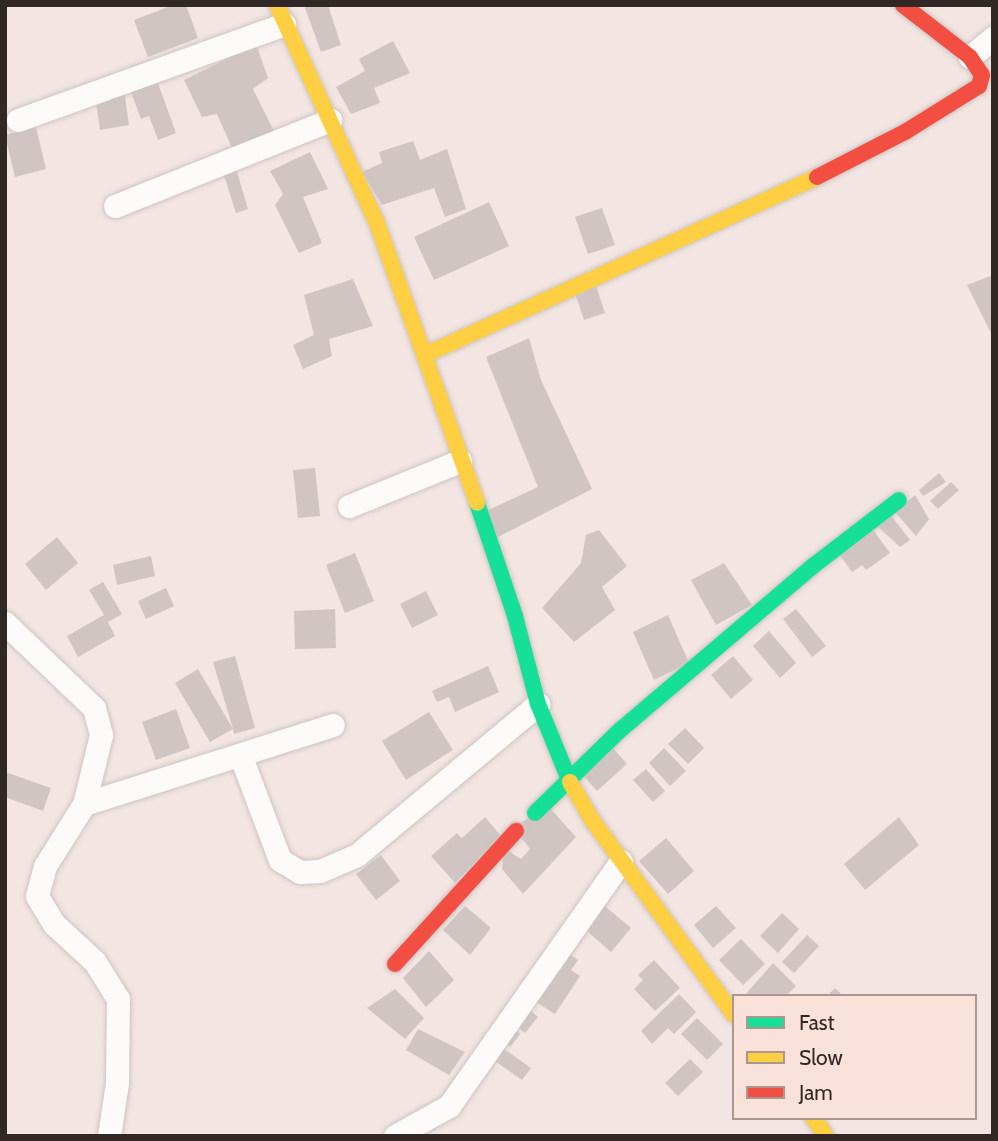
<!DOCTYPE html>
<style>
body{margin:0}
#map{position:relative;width:998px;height:1141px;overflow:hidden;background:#f3e5e1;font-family:Cabin,sans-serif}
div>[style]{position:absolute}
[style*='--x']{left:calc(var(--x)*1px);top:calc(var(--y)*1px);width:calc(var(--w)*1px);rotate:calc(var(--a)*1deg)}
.building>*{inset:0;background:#d0c5c2}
.roads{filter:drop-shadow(0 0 2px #cec4c1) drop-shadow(0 0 2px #cec4c1)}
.street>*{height:23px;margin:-11.5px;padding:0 11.5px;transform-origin:11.5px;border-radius:11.5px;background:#fdfbfa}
.fast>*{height:16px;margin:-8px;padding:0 8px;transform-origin:8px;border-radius:8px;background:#16e098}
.slow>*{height:16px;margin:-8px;padding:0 8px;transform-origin:8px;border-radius:8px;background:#ffcf43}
.jam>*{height:16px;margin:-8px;padding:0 8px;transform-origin:8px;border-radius:8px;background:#f24e42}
span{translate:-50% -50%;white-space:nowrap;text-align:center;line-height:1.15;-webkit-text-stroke:5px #fae1da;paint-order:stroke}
.frame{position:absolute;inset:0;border:7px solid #312825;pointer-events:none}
.legend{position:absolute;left:732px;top:994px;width:245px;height:126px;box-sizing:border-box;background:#fae1da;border:2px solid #aa9792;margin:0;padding:9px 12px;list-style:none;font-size:21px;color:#312825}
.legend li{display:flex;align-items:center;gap:14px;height:35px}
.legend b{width:35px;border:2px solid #aa9792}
</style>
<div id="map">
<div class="building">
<div style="clip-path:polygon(173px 5px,186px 5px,198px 38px,148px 57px,134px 20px)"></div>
<div style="clip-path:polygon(304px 5px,328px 5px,341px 45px,321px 52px)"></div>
<div style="clip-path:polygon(393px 41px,410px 73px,374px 88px,380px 103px,351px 114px,336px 87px,365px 71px,359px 59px)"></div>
<div style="clip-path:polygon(256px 44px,268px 78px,253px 89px,276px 135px,233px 150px,217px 114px,202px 117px,184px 80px)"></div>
<div style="clip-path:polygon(155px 75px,176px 133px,158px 140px,149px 116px,141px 119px,128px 84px)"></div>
<div style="clip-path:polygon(124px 90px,129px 125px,100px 130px,95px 94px)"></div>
<div style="clip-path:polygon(36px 127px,46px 169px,15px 177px,5px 135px)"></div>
<div style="clip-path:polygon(413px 141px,420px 160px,447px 149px,466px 209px,445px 217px,434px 188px,382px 205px,362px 172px,382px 163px,379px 152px)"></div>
<div style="clip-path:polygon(310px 152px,328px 189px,303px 197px,322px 243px,299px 253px,275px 205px,283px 194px,270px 171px)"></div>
<div style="clip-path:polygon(234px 162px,248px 209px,236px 213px,221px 166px)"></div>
<div style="clip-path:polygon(489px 202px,509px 246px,434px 280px,414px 237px)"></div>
<div style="clip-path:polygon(602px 208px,615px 245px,588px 254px,575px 217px)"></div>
<div style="clip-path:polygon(993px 275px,993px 337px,967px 285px)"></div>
<div style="clip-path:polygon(353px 279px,373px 326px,329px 339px,332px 356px,303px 369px,293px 345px,314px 335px,304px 295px)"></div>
<div style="clip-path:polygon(595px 283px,605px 313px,584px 320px,574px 290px)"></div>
<div style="clip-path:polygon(529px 338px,541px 380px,592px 489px,498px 537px,484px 512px,538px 487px,486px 357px)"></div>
<div style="clip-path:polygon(315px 468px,320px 516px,298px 518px,293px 470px)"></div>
<div style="clip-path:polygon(939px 473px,946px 482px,923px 496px,919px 490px)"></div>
<div style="clip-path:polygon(951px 482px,959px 490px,938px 509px,930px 501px)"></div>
<div style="clip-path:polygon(915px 495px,929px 519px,916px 536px,895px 512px)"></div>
<div style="clip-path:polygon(890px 514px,910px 540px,900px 547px,876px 525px)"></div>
<div style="clip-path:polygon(599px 530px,627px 566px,602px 587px,615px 610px,574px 642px,542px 608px,581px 563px,586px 535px)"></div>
<div style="clip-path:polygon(873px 530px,890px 553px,866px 570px,862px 565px,852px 572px,839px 554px)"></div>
<div style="clip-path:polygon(57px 537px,78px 563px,46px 590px,25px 564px)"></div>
<div style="clip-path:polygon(355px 553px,374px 601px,345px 613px,326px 565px)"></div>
<div style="clip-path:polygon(151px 556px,155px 576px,117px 585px,113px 565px)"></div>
<div style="clip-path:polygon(724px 563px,752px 605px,716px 625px,691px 580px)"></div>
<div style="clip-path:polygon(103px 582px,122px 614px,108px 622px,115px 636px,78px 657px,67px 636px,104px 615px,89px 590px)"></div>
<div style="clip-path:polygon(166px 588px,174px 606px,146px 619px,138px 601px)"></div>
<div style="clip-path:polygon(426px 591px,438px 615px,412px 628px,400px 604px)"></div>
<div style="clip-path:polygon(335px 609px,336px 648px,295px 649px,294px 611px)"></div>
<div style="clip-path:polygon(796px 609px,826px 646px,812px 657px,783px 619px)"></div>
<div style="clip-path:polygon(668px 615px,689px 663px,654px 680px,633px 632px)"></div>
<div style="clip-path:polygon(769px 631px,796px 663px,780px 678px,753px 646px)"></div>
<div style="clip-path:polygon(235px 656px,255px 728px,234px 734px,233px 729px,210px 742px,175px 683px,198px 669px,233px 729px,213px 662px)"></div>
<div style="clip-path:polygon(733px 656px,753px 680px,731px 699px,711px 675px)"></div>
<div style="clip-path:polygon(488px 666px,499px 692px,455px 712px,449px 697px,437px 702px,432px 691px)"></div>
<div style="clip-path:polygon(176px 709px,190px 748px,156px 760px,142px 722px)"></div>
<div style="clip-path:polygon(429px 712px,453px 750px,406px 780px,382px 741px)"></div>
<div style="clip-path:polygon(685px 728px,704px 748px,688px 764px,668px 744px)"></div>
<div style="clip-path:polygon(611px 746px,627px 764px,597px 791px,581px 773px)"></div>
<div style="clip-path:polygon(664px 748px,686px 771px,670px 786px,649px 763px)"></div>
<div style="clip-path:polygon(646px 769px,665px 791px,653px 802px,633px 780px)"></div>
<div style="clip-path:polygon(5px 772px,51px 788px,43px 811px,5px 797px)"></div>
<div style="clip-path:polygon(549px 807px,576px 837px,523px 894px,502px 869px,504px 848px,521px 859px,530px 849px,513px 827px)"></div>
<div style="clip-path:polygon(485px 817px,501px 836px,455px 883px,431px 856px,457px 833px,462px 838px)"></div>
<div style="clip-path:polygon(899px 817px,919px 845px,865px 890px,844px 864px)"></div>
<div style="clip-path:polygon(666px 838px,694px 871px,668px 894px,639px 861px)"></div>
<div style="clip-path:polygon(381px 855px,400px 881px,376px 900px,356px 874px)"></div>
<div style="clip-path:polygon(600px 902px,631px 928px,611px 952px,580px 925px)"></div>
<div style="clip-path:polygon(465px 906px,491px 928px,470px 955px,443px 930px)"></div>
<div style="clip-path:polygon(716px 906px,736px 928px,713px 948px,694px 925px)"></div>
<div style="clip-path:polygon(782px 913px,799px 929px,778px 953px,760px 936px)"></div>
<div style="clip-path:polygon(807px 935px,819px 946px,794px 973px,782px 962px)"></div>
<div style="clip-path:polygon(741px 939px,765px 964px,743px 985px,719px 960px)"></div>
<div style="clip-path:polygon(562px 949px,578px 960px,571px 970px,580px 976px,555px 1014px,533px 1000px)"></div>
<div style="clip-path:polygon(429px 951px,454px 980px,426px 1007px,403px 978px)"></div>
<div style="clip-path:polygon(654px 960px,680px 988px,655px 1011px,634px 989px,643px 980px,638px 975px)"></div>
<div style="clip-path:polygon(773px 963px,796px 986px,786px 996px,744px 996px)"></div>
<div style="clip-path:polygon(835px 988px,843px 996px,827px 996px)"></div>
<div style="clip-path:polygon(395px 989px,424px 1018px,405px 1039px,367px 1008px)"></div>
<div style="clip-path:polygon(679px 994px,696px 1012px,674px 1034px,668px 1028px,652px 1044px,641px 1031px)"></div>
<div style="clip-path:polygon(524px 1005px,538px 1017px,525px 1033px,511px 1022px)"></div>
<div style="clip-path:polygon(697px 1018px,723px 1044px,707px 1060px,681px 1034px)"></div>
<div style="clip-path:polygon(509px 1025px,520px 1034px,510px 1047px,499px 1038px)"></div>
<div style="clip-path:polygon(418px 1029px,465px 1052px,449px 1075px,406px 1050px)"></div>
<div style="clip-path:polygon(497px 1044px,531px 1068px,522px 1080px,495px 1061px,486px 1073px,479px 1068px)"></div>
<div style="clip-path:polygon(690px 1059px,703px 1072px,678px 1096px,665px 1083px)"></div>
</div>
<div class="roads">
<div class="street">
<div style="--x:970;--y:57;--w:30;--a:-40"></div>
<div style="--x:18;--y:120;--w:283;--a:-19.8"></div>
<div style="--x:115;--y:206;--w:232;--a:-21.8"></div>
<div style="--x:349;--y:506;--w:120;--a:-22.1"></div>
<div style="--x:5;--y:623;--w:123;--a:43.7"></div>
<div style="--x:94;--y:708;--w:28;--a:75"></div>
<div style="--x:101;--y:735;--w:71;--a:103.8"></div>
<div style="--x:84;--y:804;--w:73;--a:122.2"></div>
<div style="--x:45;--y:866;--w:31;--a:105"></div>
<div style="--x:37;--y:896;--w:33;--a:59"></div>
<div style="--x:54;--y:924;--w:56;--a:42.8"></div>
<div style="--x:95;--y:962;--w:44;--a:58.1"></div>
<div style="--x:118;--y:999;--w:84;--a:90.7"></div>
<div style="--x:117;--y:1083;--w:54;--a:98.6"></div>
<div style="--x:241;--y:757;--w:110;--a:69.3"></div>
<div style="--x:280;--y:860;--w:23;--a:31"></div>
<div style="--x:300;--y:872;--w:20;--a:-3"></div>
<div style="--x:320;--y:871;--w:40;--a:-23.4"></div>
<div style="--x:357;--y:855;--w:236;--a:-39.8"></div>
<div style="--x:84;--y:804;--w:261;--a:-17.6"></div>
<div style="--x:395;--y:1136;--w:62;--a:-29.1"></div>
<div style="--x:449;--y:1106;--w:299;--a:-54.9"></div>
</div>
<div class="fast">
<div style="--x:477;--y:503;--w:119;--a:71.4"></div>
<div style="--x:515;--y:616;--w:91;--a:75.4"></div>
<div style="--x:538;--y:704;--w:84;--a:67.7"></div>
<div style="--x:535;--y:813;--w:116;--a:-44.3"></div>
<div style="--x:618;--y:732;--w:256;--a:-40.4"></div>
<div style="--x:813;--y:566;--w:108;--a:-37.5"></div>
</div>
<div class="slow">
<div style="--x:277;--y:5;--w:240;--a:65.4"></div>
<div style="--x:377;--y:223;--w:297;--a:70.3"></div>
<div style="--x:427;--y:354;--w:428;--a:-24.4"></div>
<div style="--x:570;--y:782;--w:44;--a:59.9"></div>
<div style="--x:592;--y:820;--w:241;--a:53.9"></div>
<div style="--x:813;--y:1118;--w:22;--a:54"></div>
</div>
<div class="jam">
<div style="--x:817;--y:177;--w:99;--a:-27.1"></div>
<div style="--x:905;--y:132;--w:87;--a:-31.9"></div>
<div style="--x:979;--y:86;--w:11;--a:-75"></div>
<div style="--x:982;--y:75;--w:22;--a:-124"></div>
<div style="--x:970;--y:57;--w:85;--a:-142.2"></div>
<div style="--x:395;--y:964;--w:180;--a:-47.7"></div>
</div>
</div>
<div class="frame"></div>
<ul class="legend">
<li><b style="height:9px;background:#16e098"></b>Fast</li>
<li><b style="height:9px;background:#ffcf43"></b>Slow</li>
<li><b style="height:9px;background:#f24e42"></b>Jam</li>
</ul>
</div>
